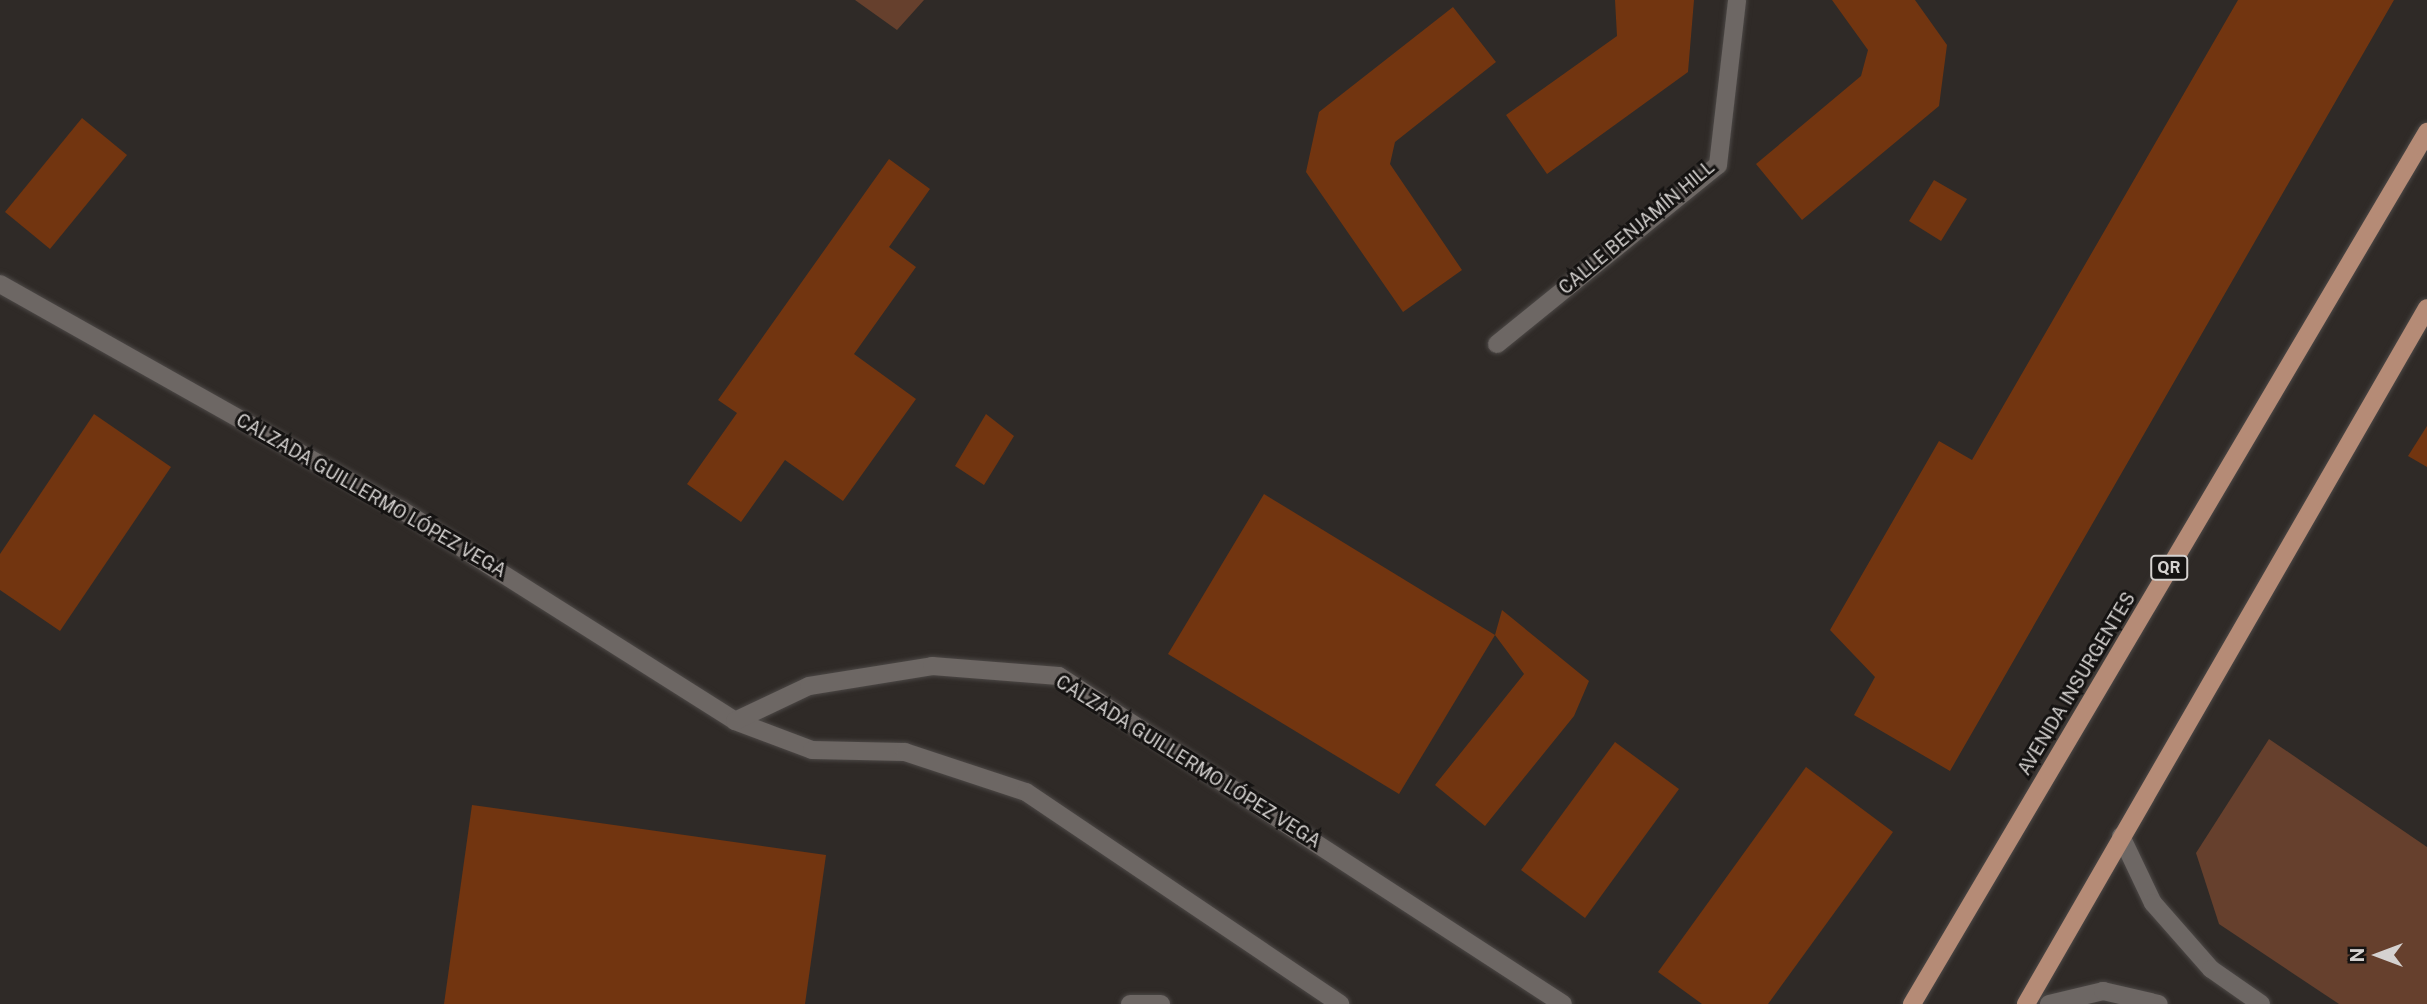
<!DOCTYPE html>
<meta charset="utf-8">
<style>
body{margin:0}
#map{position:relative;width:2427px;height:1004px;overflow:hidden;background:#2f2a27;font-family:"Public Sans",sans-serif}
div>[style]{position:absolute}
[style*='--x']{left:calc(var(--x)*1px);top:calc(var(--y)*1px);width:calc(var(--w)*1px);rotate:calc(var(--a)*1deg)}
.green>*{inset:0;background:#66402d}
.building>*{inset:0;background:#723510}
.roads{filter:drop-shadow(0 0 2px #4c4846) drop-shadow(0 0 2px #4c4846)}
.street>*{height:18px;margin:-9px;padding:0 9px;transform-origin:9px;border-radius:9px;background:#6d6764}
.secondary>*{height:18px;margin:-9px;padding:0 9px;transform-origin:9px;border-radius:9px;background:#6d6764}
.primary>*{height:18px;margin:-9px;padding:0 9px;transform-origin:9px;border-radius:9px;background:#b58b76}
span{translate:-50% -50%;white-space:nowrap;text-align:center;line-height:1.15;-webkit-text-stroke:6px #151312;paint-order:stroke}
.shield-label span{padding:2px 5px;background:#151312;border:2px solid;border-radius:5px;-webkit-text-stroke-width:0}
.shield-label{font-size:16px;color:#d5d2d0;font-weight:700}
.street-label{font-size:18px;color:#d5d2d0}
.north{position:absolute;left:2343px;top:920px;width:70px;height:70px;-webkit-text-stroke:5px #151312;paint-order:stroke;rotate:270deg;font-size:19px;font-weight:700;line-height:28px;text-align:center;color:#d5d2d0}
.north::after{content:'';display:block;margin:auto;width:24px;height:32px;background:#d5d2d0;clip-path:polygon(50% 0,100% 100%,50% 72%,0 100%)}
</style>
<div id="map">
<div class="green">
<div style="clip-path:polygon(855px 0,924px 0,897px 30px)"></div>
<div style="clip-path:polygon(2269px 739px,2427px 847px,2427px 1004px,2339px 1004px,2219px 924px,2196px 853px)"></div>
</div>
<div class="building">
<div style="clip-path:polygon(1615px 0,1694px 0,1688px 72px,1547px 174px,1506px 115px,1617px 36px)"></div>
<div style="clip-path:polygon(1832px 0,1915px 0,1947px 45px,1939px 106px,1802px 220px,1756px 164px,1861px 76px,1868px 50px)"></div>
<div style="clip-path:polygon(2238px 0,2394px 0,1950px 771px,1854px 715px,1875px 677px,1830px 630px,1939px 441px,1972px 460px)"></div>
<div style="clip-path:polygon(1453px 7px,1496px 62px,1395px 142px,1390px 164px,1462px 270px,1403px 312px,1306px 172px,1319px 112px)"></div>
<div style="clip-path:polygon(82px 118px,127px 155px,50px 249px,5px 212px)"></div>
<div style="clip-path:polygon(889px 159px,930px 189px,889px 247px,916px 267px,854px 354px,916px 399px,843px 501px,785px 460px,741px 522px,687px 484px,737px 413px,718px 400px)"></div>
<div style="clip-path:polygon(1934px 180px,1967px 199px,1941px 241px,1909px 221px)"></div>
<div style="clip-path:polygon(94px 414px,171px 467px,60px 631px,0 590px,0 554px)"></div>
<div style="clip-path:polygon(986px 414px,1014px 436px,984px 485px,955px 466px)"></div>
<div style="clip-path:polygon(2427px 426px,2427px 467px,2408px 456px)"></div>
<div style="clip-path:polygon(1264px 494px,1495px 635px,1399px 794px,1168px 654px)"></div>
<div style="clip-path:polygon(1502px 610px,1589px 681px,1574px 716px,1485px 826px,1435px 785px,1524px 674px,1495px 635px)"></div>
<div style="clip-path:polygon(1615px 742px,1679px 789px,1585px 918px,1521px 870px)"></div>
<div style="clip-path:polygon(1806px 767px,1893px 832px,1768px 1004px,1702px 1004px,1658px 972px)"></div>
<div style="clip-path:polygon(472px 805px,826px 855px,805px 1004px,444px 1004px)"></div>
</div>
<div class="roads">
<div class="street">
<div style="--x:0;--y:284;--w:459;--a:29.4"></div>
<div style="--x:400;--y:509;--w:396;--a:32.3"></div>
<div style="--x:735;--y:721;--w:82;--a:20.6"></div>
<div style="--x:812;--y:750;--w:93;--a:1.2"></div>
<div style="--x:905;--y:752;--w:127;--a:18.3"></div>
<div style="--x:1026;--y:792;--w:379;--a:34"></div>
<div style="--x:1497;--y:344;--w:284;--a:-39"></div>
<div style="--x:1718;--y:165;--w:166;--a:-83.4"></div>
<div style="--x:735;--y:721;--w:82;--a:-25.3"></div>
<div style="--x:809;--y:686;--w:125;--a:-9.2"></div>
<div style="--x:932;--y:666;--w:127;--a:4.5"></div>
<div style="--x:1059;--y:676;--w:601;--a:33.06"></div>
<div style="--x:1130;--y:1004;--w:31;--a:0"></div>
</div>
<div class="secondary">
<div style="--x:2121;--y:836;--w:74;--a:64.5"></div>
<div style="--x:2153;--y:903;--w:88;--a:48.7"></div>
<div style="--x:2211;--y:969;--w:61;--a:35"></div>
<div style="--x:2049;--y:1004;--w:56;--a:-13.5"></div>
<div style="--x:2103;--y:991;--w:57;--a:13.1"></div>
</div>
<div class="primary">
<div style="--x:1912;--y:1004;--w:1013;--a:-59.43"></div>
<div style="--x:2026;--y:1004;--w:803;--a:-60.05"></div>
</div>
</div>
<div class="shield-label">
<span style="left:2169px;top:568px">QR</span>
</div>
<div class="street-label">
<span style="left:1637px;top:228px;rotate:-40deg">CALLE BENJAMÍN HILL</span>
<span style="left:371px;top:496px;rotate:30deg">CALZADA GUILLERMO LÓPEZ VEGA</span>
<span style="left:2077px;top:684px;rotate:-59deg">AVENIDA INSURGENTES</span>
<span style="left:1188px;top:762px;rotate:32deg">CALZADA GUILLERMO LÓPEZ VEGA</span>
</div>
<div class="north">N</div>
</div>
